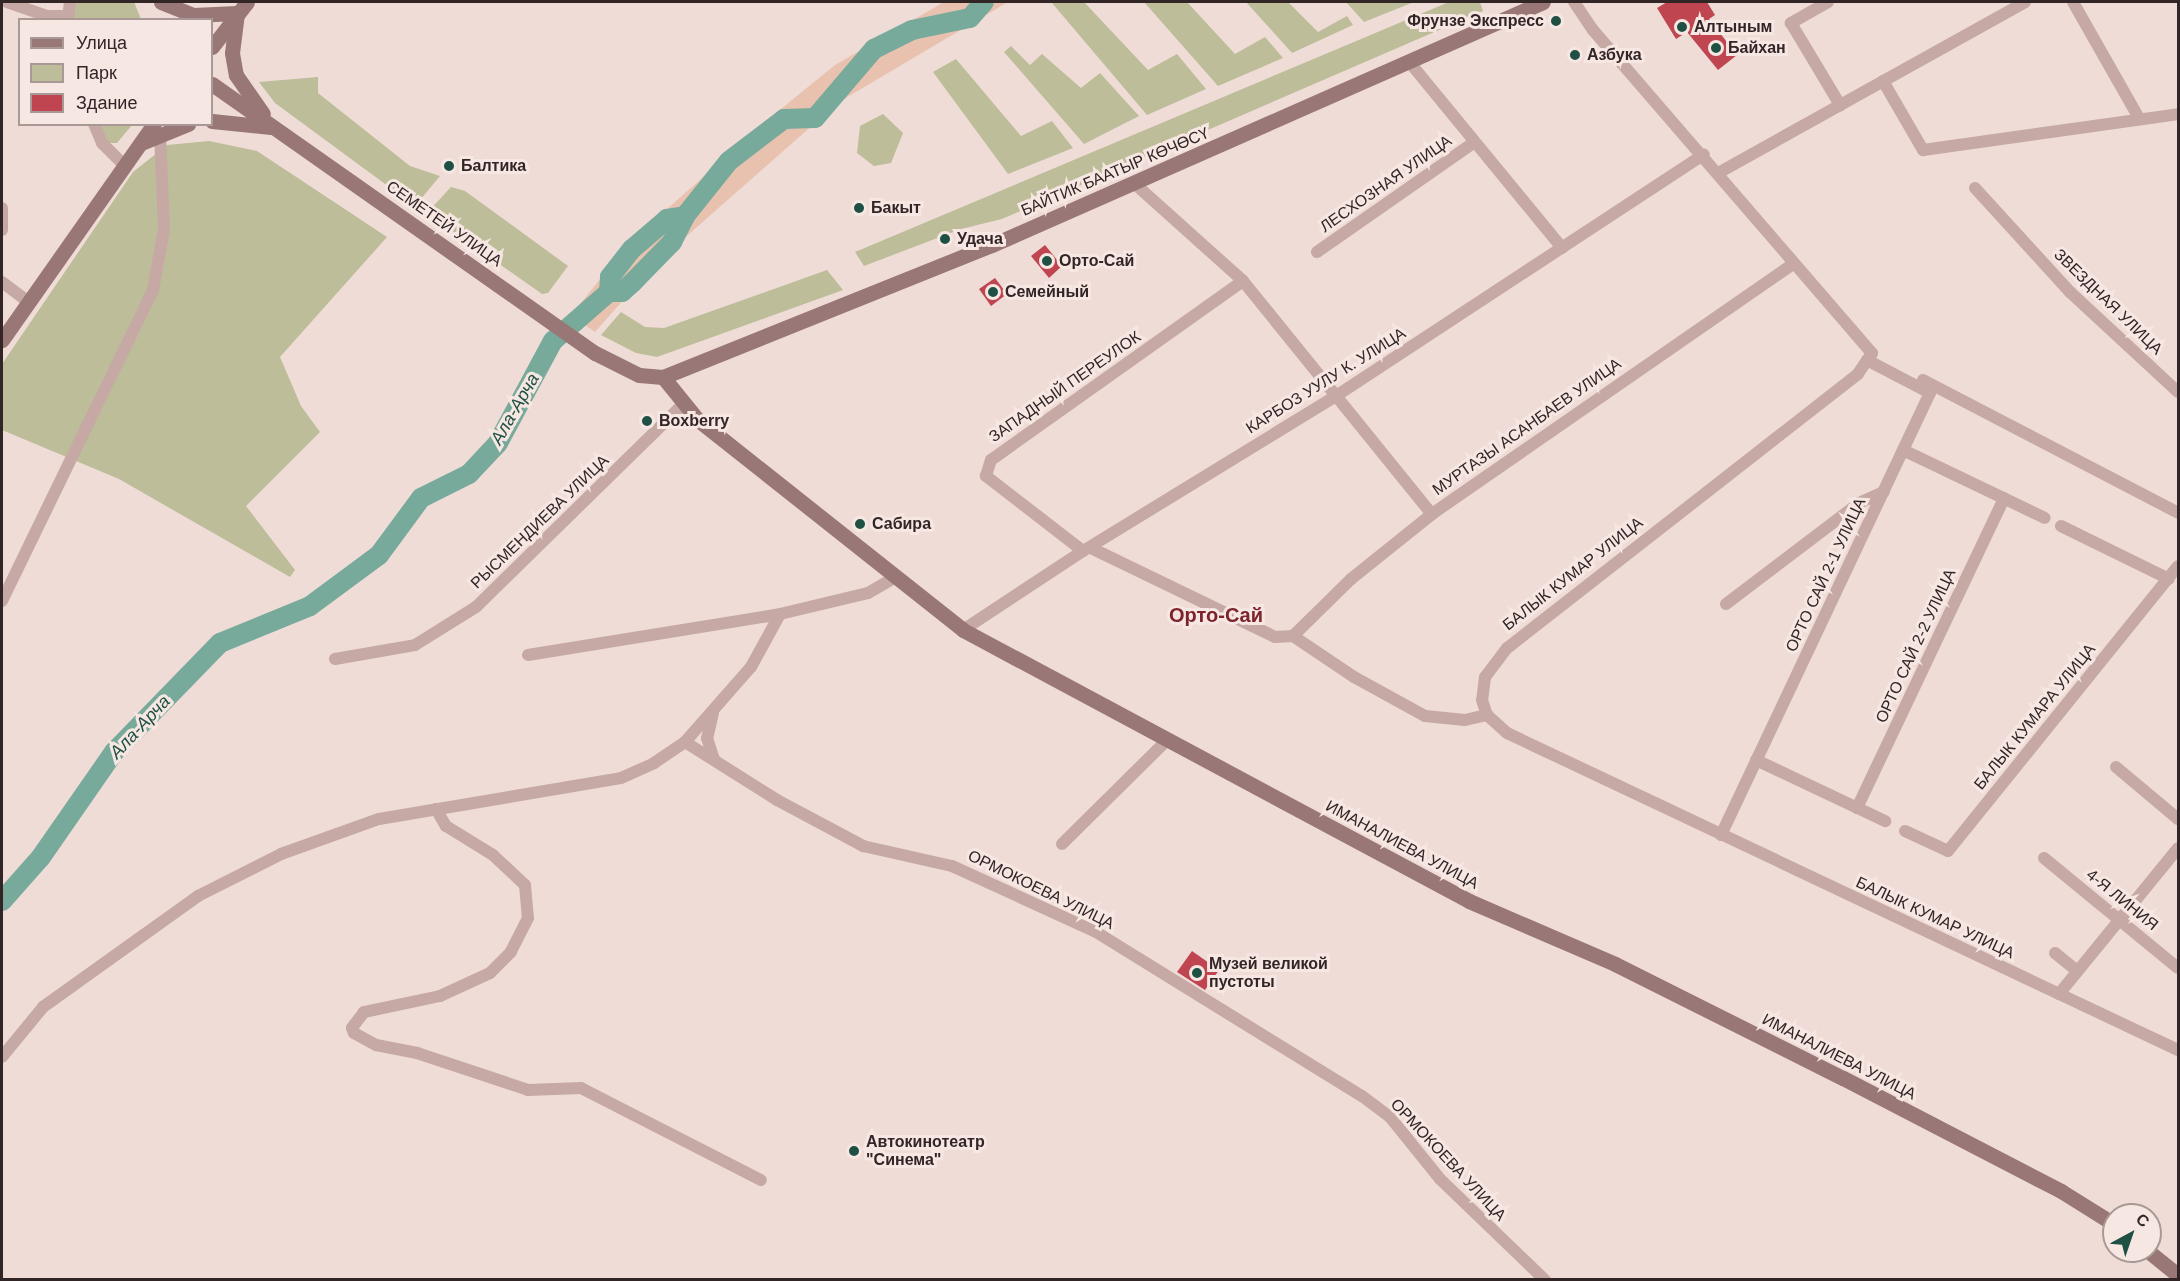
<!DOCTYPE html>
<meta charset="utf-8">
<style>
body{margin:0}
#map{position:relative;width:2180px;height:1281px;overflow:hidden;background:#efdcd7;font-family:Helvetica,sans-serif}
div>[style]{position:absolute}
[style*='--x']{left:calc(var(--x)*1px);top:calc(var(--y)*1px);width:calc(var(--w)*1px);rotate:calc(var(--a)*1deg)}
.green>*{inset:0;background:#bdbd99}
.sand>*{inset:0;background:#e9c2af}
.river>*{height:20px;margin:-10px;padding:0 10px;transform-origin:10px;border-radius:10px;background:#78aa9c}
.building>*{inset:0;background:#bf4651}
.street>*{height:12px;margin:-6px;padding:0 6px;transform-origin:6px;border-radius:6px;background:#c6a9a5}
.secondary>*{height:15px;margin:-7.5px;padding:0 7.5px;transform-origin:7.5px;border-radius:7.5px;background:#997776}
.dots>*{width:16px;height:16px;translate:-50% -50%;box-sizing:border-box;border:3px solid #f7e7e3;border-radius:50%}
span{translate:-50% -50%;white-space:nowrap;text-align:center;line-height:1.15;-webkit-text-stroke:6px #f7e7e3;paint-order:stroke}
.poi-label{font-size:16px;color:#322526;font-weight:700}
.right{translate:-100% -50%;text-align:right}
.left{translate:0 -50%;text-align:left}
.street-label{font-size:16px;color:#322526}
.water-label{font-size:18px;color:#1e5143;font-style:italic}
.quarter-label{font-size:20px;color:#7c232c;font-weight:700}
.frame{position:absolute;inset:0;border:3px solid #322526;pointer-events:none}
.legend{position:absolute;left:18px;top:18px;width:195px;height:108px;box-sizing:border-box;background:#f7e7e3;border:2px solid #a89997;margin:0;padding:8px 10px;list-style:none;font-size:18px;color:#322526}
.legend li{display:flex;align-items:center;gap:12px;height:30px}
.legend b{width:30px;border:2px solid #a89997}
.north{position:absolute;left:2102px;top:1203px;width:60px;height:60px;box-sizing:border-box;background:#f7e7e3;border:2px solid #a89997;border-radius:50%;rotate:40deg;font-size:16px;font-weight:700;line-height:24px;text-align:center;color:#322526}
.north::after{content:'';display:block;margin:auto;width:21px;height:27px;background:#1e5143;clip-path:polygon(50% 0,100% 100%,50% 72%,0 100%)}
</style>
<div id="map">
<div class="green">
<div style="clip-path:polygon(75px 2px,134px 2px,141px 19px,73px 20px)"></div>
<div style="clip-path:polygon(1084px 2px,1148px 70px,1177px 54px,1206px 89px,1147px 115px,1052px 3px)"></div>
<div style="clip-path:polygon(1144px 2px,1187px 2px,1235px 54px,1265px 37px,1283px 58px,1218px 86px)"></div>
<div style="clip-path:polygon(1246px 2px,1288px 2px,1318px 32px,1347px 16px,1353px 25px,1292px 53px)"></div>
<div style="clip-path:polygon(1346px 2px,1414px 2px,1364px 22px)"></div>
<div style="clip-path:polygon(1449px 2px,1480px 2px,1483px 11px,1002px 219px,961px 229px,864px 266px,855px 252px)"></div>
<div style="clip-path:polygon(1011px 46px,1030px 65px,1042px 54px,1081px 88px,1100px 73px,1139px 116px,1084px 144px,1004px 52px)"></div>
<div style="clip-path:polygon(956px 59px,1021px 136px,1052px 121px,1073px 148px,1008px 174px,933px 72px)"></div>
<div style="clip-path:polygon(318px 77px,318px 93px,410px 166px,440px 176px,415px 206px,275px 103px,259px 82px)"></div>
<div style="clip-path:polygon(883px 114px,903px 133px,891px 163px,874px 166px,857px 153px,860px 126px)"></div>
<div style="clip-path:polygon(99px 125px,132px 125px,117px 143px,109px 143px)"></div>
<div style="clip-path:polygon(209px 141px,257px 151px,387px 237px,280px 357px,301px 406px,320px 432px,246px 506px,295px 570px,290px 577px,119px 479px,2px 430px,2px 364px,133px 172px,167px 145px)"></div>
<div style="clip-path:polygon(451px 187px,465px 191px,568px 266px,548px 293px,542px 294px,427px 213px)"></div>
<div style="clip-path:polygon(827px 270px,843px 290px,657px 357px,636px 353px,601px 335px,621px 312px,645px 327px,664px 328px)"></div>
</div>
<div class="sand">
<div style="clip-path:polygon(944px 2px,1008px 2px,839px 102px,655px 264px,595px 332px,571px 315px,632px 240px,771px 117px,835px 65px)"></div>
</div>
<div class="river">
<div style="--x:609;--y:292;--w:13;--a:0"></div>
<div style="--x:622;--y:292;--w:15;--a:-42"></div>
<div style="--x:633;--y:282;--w:56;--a:-45.7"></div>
<div style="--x:672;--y:242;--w:29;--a:-63"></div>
<div style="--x:2;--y:901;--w:59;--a:-48.4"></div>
<div style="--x:41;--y:857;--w:128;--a:-55.2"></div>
<div style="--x:114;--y:752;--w:152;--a:-45.8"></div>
<div style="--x:220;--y:643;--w:97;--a:-22.3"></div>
<div style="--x:310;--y:606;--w:86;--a:-36.5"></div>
<div style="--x:379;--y:555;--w:71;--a:-53.6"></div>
<div style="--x:421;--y:498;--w:54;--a:-26.6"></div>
<div style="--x:469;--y:474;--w:42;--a:-46.9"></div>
<div style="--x:498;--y:443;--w:116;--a:-61.7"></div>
<div style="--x:553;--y:341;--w:74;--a:-41.2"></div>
<div style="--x:609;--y:292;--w:15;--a:-86"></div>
<div style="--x:610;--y:277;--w:36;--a:-52"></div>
<div style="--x:632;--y:249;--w:46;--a:-40.6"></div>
<div style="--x:667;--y:219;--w:18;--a:-9"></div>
<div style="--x:685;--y:216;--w:70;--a:-51.3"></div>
<div style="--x:729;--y:161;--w:69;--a:-37.4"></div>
<div style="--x:784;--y:119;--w:31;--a:-2"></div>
<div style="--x:815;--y:118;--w:91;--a:-49.5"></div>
<div style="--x:874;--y:49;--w:42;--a:-26.6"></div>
<div style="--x:912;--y:30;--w:59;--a:-11.7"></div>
<div style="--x:970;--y:18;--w:21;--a:-49"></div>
</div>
<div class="building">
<div style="clip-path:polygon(1667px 2px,1707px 2px,1715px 15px,1709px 19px,1737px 55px,1718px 70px,1687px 32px,1676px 39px,1657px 8px)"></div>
<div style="clip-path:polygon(1045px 245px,1062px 266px,1049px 278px,1031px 256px)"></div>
<div style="clip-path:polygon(995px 278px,1007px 294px,991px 306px,979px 289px)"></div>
<div style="clip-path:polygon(1192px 951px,1219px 970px,1205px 990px,1177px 972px)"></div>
</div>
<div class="street">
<div style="--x:7;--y:2;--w:42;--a:19.3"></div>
<div style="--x:47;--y:16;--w:21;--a:0"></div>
<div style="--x:1574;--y:2;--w:34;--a:56"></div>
<div style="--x:1593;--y:30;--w:427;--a:49.2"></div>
<div style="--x:1872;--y:353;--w:25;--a:124"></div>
<div style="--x:1858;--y:374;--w:445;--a:142"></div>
<div style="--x:1507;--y:648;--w:36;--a:127"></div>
<div style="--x:1485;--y:677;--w:23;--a:97"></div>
<div style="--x:1482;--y:700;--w:16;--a:72"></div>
<div style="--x:1487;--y:715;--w:27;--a:42"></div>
<div style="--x:1507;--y:733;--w:742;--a:25.29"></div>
<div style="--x:1828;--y:2;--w:43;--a:150.4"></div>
<div style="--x:1791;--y:23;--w:96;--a:59.1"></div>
<div style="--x:2073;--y:2;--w:133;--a:60.4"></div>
<div style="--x:68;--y:20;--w:18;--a:-84"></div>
<div style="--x:1411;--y:64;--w:238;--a:50.6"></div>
<div style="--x:1883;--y:81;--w:80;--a:59.9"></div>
<div style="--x:1923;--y:150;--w:258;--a:-8"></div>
<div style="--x:94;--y:124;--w:21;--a:67"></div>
<div style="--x:102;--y:143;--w:31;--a:45"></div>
<div style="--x:1720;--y:172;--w:349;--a:-29.1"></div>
<div style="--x:1135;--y:184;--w:145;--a:41.9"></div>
<div style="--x:1243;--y:281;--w:300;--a:51"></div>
<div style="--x:1975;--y:188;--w:141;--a:47.6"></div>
<div style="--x:2070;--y:292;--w:147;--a:42.8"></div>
<div style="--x:2;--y:208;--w:22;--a:90"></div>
<div style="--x:1317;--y:252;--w:190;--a:-34.9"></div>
<div style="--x:2;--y:282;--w:31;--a:37"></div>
<div style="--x:1923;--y:380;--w:288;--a:27.5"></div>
<div style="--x:1903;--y:450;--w:157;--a:25.6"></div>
<div style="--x:2061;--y:526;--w:120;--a:26.1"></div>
<div style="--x:1091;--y:548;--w:204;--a:25.8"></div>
<div style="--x:1275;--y:637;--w:18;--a:-3"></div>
<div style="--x:1083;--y:551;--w:123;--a:-142.3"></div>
<div style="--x:986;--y:476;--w:17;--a:-73"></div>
<div style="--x:991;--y:460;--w:309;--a:-35.4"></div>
<div style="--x:2;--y:601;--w:346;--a:-64.1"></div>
<div style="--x:153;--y:290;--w:62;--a:-79.8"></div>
<div style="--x:164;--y:229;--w:95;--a:-92.4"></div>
<div style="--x:1726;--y:604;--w:167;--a:-37.2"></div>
<div style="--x:1859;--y:503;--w:27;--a:-24"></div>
<div style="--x:963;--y:630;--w:144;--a:-33.4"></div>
<div style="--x:1083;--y:551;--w:297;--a:-31.5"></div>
<div style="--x:1336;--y:396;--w:440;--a:-33.3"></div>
<div style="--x:1293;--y:636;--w:81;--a:-44.5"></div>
<div style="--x:1351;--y:579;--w:104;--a:-38.7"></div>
<div style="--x:1432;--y:514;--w:439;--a:-34.7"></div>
<div style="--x:1293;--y:636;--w:73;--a:33.9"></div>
<div style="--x:1354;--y:677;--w:81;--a:28.8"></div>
<div style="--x:1425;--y:716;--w:40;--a:5.7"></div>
<div style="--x:1465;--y:720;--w:23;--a:-13"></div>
<div style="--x:528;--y:655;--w:255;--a:-9.2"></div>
<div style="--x:335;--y:659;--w:81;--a:-9.9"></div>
<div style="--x:415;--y:645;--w:72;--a:-31.9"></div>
<div style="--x:476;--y:607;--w:290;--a:-44.4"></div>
<div style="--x:713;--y:713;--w:26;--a:103"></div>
<div style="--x:707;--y:738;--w:22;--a:72"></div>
<div style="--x:685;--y:742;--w:109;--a:32.2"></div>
<div style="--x:777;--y:800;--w:98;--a:28.1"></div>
<div style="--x:863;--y:846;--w:91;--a:12.7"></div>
<div style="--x:952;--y:866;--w:158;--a:24.6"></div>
<div style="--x:1096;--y:932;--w:312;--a:31.7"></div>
<div style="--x:1362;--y:1096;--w:35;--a:37"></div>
<div style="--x:1390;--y:1117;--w:80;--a:51.1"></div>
<div style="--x:1440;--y:1179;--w:146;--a:43.9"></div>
<div style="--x:1756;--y:760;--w:143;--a:25.3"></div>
<div style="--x:2116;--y:767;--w:81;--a:40"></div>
<div style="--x:1857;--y:808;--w:343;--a:-64.6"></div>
<div style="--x:436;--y:809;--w:20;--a:60"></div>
<div style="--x:446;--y:826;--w:55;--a:31.7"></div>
<div style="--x:493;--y:855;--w:44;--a:43.2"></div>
<div style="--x:525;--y:885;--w:33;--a:85"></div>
<div style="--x:528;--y:918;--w:38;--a:117"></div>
<div style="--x:511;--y:952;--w:30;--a:135"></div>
<div style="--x:490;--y:973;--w:55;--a:155.3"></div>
<div style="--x:440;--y:996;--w:78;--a:168.1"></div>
<div style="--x:364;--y:1012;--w:20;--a:127"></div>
<div style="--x:352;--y:1028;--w:5;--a:68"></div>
<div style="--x:354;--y:1033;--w:25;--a:29"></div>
<div style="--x:376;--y:1045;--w:42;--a:11"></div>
<div style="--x:417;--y:1053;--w:117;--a:18.4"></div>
<div style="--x:528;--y:1090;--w:53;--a:-2.2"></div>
<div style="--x:581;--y:1088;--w:202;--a:27.1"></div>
<div style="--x:1905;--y:831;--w:47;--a:24.9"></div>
<div style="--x:1948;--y:851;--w:366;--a:-51.1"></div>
<div style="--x:1721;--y:835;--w:489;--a:-64.7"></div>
<div style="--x:1930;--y:393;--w:71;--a:-152.4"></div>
<div style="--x:1062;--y:844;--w:149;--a:-44.7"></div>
<div style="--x:2044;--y:858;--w:173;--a:39.4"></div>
<div style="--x:2055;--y:953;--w:28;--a:39"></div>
<div style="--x:2059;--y:994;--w:188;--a:-50.8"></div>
<div style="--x:2;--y:1057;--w:65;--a:-50.6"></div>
<div style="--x:43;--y:1007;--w:191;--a:-35.6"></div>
<div style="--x:198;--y:896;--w:93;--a:-26.8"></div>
<div style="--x:281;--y:854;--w:104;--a:-19.7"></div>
<div style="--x:379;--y:819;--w:245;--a:-9.6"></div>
<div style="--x:621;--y:778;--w:36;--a:-24"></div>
<div style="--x:654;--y:763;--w:37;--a:-34"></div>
<div style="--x:685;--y:742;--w:100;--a:-48.7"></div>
<div style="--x:751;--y:667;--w:60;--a:-61.3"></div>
<div style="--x:780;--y:614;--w:90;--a:-13.4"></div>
<div style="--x:868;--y:593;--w:30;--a:-30"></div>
</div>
<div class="secondary">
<div style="--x:161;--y:2;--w:35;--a:22"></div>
<div style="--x:193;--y:15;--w:44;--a:-2.6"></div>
<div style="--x:237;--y:13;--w:40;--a:97.1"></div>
<div style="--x:232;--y:53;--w:22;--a:80"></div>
<div style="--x:236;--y:75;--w:47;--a:55.3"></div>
<div style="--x:212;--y:47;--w:57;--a:-52.1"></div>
<div style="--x:212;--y:84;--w:468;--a:35.1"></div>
<div style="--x:595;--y:353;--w:49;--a:26.6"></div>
<div style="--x:639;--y:375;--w:24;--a:5"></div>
<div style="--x:663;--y:377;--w:354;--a:-21.9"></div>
<div style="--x:992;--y:245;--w:602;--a:-23.8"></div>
<div style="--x:212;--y:121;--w:59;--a:5.8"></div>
<div style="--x:141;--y:143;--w:51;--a:-22"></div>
<div style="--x:2;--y:340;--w:264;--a:-54.9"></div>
<div style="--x:663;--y:377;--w:54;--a:51"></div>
<div style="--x:697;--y:419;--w:340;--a:38.4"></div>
<div style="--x:963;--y:630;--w:574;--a:28.17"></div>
<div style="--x:1469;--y:901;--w:159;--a:23.3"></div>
<div style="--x:1615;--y:964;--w:255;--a:26.6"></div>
<div style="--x:1843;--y:1078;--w:246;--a:27.4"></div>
<div style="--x:2061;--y:1191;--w:62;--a:31.9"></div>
<div style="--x:2148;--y:1251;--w:38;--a:39"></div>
</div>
<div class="dots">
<div style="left:1556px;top:21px;background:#1e5143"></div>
<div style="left:1682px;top:27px;background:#1e5143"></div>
<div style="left:1716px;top:48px;background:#1e5143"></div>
<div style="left:1575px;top:55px;background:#1e5143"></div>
<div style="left:449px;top:166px;background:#1e5143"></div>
<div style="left:859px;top:208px;background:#1e5143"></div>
<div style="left:945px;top:239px;background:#1e5143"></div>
<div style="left:1047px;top:261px;background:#1e5143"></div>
<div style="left:993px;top:292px;background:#1e5143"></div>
<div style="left:647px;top:421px;background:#1e5143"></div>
<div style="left:860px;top:524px;background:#1e5143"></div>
<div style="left:1197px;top:973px;background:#1e5143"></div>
<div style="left:854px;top:1151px;background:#1e5143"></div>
</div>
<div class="poi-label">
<span class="right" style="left:1544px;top:21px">Фрунзе Экспресс</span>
<span class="left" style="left:1694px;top:27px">Алтыным</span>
<span class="left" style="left:1728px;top:48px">Байхан</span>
<span class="left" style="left:1587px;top:55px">Азбука</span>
<span class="left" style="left:461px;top:166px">Балтика</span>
<span class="left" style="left:871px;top:208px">Бакыт</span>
<span class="left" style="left:957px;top:239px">Удача</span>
<span class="left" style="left:1059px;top:261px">Орто-Сай</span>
<span class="left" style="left:1005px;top:292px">Семейный</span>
<span class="left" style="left:659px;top:421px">Boxberry</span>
<span class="left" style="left:872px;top:524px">Сабира</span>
<span class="left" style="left:1209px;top:973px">Музей великой<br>пустоты</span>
<span class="left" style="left:866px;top:1151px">Автокинотеатр<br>"Синема"</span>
</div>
<div class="street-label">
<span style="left:1115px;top:172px;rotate:-23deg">БАЙТИК БААТЫР КӨЧӨСҮ</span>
<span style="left:1386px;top:184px;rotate:-35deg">ЛЕСХОЗНАЯ УЛИЦА</span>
<span style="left:444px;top:224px;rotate:35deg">СЕМЕТЕЙ УЛИЦА</span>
<span style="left:2108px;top:302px;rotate:44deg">ЗВЕЗДНАЯ УЛИЦА</span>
<span style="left:1326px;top:381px;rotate:-32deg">КАРБОЗ УУЛУ К. УЛИЦА</span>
<span style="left:1065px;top:387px;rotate:-35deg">ЗАПАДНЫЙ ПЕРЕУЛОК</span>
<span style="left:1527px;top:427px;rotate:-35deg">МУРТАЗЫ АСАНБАЕВ УЛИЦА</span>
<span style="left:540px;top:522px;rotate:-44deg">РЫСМЕНДИЕВА УЛИЦА</span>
<span style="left:1573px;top:574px;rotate:-38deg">БАЛЫК КУМАР УЛИЦА</span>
<span style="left:1826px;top:575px;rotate:-65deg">ОРТО САЙ 2-1 УЛИЦА</span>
<span style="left:1916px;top:646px;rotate:-65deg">ОРТО САЙ 2-2 УЛИЦА</span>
<span style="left:2035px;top:717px;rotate:-51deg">БАЛЫК КУМАРА УЛИЦА</span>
<span style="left:1402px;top:845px;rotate:28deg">ИМАНАЛИЕВА УЛИЦА</span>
<span style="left:1041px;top:890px;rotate:26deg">ОРМОКОЕВА УЛИЦА</span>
<span style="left:2122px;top:900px;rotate:39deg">4-Я ЛИНИЯ</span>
<span style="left:1935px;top:918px;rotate:25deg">БАЛЫК КУМАР УЛИЦА</span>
<span style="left:1839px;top:1057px;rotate:27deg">ИМАНАЛИЕВА УЛИЦА</span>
<span style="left:1448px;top:1160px;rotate:47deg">ОРМОКОЕВА УЛИЦА</span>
</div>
<div class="water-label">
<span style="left:515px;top:409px;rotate:-60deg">Ала-Арча</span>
<span style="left:140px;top:727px;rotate:-47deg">Ала-Арча</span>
</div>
<div class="quarter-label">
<span style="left:1216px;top:615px">Орто-Сай</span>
</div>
<div class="frame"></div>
<ul class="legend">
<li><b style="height:8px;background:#997776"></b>Улица</li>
<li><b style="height:16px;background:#bdbd99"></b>Парк</li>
<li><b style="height:16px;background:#bf4651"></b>Здание</li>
</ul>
<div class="north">С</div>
</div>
